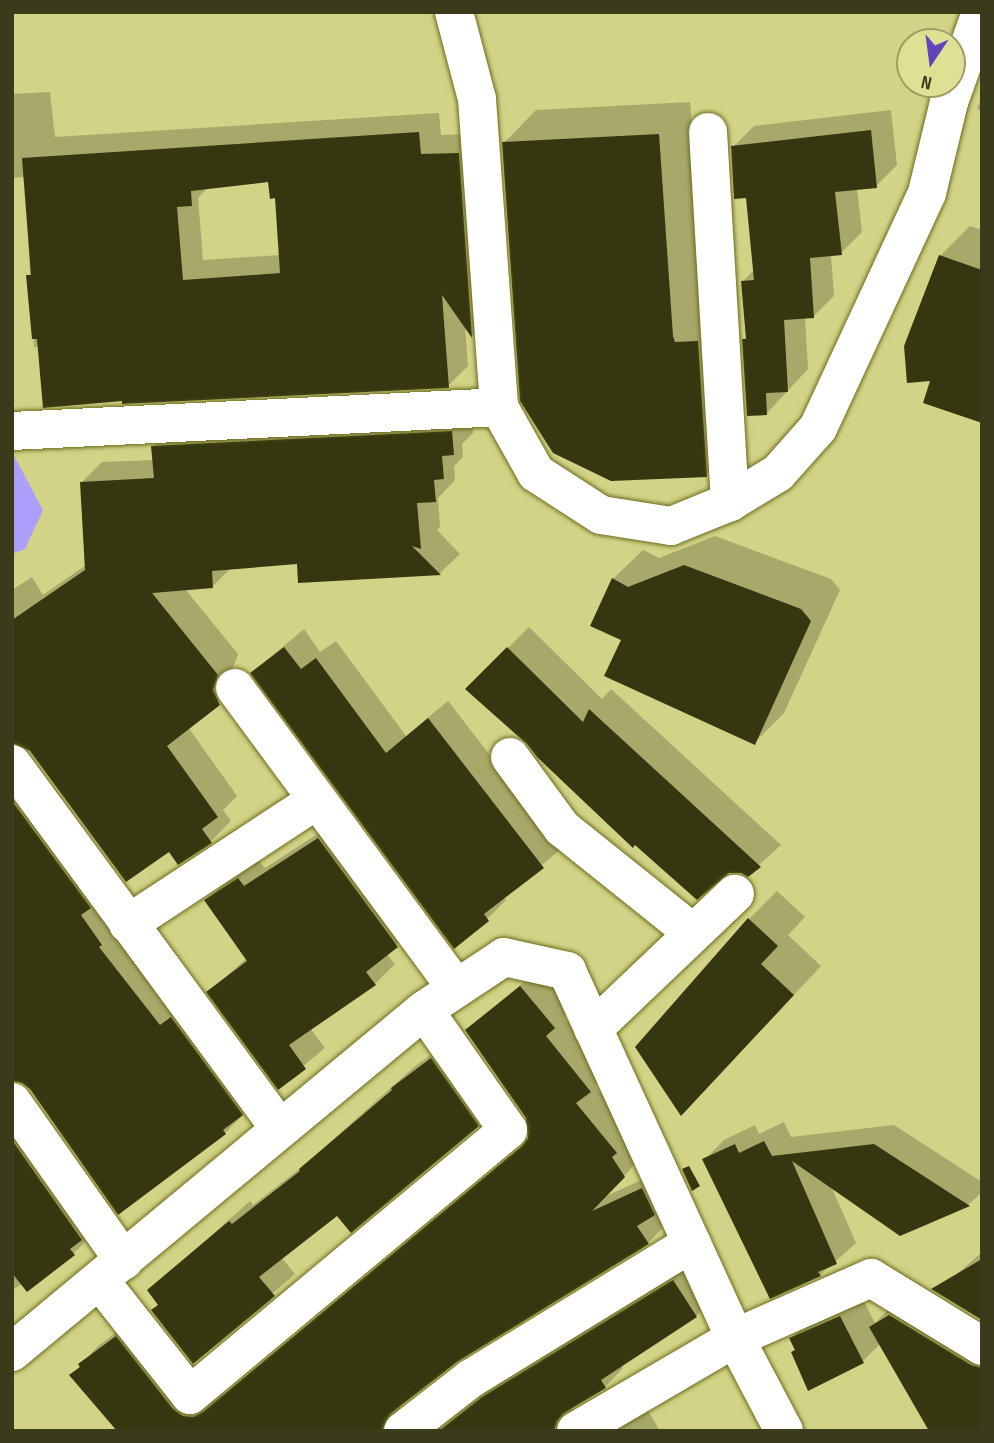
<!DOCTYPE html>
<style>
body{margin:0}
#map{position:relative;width:994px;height:1443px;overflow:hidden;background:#d2d386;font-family:"Sofia Sans Condensed",sans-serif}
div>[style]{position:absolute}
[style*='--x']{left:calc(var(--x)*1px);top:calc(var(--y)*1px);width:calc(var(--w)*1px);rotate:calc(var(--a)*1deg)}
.green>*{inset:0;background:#ac9ffc}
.shadow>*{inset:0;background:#0003}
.building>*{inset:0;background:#363610}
.roads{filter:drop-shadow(0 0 2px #6d6c1d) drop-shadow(0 0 2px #6d6c1d)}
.street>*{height:38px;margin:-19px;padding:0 19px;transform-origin:19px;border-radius:19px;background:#fff}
span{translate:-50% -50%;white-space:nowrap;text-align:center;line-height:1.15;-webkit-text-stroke:7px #dfe093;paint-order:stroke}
.frame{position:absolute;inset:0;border:14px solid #3a3b1b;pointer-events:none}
.north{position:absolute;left:896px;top:28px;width:70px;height:70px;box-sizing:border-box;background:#dfe093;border:2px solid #9d9e63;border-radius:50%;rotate:193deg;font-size:19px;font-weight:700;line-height:28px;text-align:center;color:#3a3b1b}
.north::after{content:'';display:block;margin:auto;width:24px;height:32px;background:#6144bc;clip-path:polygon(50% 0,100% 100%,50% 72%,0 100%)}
</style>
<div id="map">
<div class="green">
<div style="clip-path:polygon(12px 452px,43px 510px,25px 549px,12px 554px)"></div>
</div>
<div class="shadow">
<div style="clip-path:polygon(evenodd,50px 92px,55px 137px,439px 113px,441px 135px,479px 134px,492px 316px,472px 336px,465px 325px,468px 366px,448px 386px,34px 347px,25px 177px,12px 178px,12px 94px,50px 92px,270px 180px,276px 196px,280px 255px,203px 260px,198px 198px,208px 187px,270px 180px)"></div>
<div style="clip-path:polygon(982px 95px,982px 111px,977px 109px)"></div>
<div style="clip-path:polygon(690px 102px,705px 303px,738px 443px,706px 475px,504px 143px,536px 110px)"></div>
<div style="clip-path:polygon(891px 110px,897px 165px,876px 186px,857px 188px,862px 232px,841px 253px,831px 254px,834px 296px,813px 317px,805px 317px,808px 369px,767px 413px,744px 339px,748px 336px,743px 281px,755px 269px,748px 196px,733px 147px,754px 126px)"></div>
<div style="clip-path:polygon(970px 226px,982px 230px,982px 413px,932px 379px,940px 256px)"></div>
<div style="clip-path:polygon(472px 412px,473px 433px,462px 444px,463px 457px,454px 466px,455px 480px,438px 498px,440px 527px,437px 530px,460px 554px,440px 573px,299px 581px,298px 562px,231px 568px,212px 587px,185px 589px,238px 654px,233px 668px,239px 683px,188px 727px,237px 796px,223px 810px,231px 821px,211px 841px,179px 862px,169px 849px,30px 749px,12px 741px,12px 590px,32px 577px,43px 595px,86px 565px,81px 483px,102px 462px,154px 460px,153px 447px,173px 426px)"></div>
<div style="clip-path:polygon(715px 536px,831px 579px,840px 590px,784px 713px,754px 743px,623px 639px,613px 579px,643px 550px,659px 558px)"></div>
<div style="clip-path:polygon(529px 627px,602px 699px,611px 689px,781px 845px,748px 875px,528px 742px,467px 689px)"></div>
<div style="clip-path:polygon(304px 629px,320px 652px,336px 641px,406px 736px,448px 701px,562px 848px,504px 897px,506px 900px,487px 919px,252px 673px)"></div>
<div style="clip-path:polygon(12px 752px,245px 1113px,225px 1133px,119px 1212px,31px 1088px,23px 1081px,12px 1079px)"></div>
<div style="clip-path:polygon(339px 820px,417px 926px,386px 953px,395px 964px,375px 984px,310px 1028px,325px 1048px,278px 1087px,208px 992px,247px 958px,206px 901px,226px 881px,258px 860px,265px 868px)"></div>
<div style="clip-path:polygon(777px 891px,805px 917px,788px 935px,821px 966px,709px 1086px,749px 919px)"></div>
<div style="clip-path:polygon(539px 969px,572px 1009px,564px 1017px,608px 1073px,595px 1086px,634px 1133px,642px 1157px,604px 1197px,661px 1171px,666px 1224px,648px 1243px,456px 1360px,400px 1403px,399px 1414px,410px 1431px,118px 1431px,72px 1375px,98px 1346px,134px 1319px,212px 1399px,224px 1394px,529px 1140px,528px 1117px,467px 1031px)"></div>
<div style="clip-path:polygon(453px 1039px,498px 1104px,477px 1125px,337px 1213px,281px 1257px,295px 1274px,194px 1361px,149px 1291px,250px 1201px,253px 1205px,307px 1163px,414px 1067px)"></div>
<div style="clip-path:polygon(12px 1089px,94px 1233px,74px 1253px,12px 1290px)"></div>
<div style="clip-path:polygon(784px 1122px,791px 1137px,894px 1125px,982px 1182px,982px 1192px,969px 1204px,900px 1234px,831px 1186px,856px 1243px,820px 1275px,704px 1160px,724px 1140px,755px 1125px,759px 1134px)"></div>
<div style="clip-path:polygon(982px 1252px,982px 1293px,954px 1277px)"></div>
<div style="clip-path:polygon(691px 1264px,714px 1298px,696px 1316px,621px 1365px,623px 1368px,605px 1387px,572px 1408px,575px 1423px,582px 1431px,436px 1431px,503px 1379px)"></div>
<div style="clip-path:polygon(861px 1296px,875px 1323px,892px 1306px,982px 1338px,982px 1431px,880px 1344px,863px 1361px,796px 1350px,791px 1339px,812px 1318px)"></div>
<div style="clip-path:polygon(647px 1409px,660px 1431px,605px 1431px)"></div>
</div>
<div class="building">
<div style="clip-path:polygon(871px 130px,877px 188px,835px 192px,842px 255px,810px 258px,814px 318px,784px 320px,788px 392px,766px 393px,767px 415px,747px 416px,742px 339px,746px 339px,741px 281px,754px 280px,746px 198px,734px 199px,731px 146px)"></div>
<div style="clip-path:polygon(evenodd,419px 132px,421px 154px,459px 153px,472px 338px,442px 295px,449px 388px,122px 404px,122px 401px,43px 408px,37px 339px,32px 339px,26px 275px,31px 275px,22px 158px,419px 132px,268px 182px,270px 199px,275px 198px,280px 273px,183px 280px,177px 207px,192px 206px,191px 191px,268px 182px)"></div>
<div style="clip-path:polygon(659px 134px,673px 336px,675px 342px,698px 341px,707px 477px,611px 481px,553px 453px,520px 401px,502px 142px)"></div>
<div style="clip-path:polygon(939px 255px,982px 270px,982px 423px,923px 403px,930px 381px,907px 383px,904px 346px)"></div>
<div style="clip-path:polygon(452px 431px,454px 455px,442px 456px,444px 479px,434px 480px,436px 502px,417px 503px,421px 549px,412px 546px,441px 575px,298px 583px,297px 564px,212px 571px,213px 588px,152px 593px,218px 675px,213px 690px,220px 705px,167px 746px,218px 817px,202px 829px,212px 843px,178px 865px,169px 852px,126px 882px,30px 751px,12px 743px,12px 620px,85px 570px,80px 482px,154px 478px,151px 446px)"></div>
<div style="clip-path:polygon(684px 565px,801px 609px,811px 621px,755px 745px,604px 676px,621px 640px,590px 626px,612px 578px,628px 587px)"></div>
<div style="clip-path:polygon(284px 647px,301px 669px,316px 658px,386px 753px,428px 718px,544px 868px,484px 914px,489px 921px,454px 949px,250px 673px)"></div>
<div style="clip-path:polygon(507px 647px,583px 722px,589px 709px,761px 867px,748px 877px,741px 873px,729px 873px,697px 900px,635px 845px,633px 848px,537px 757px,527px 744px,465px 689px)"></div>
<div style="clip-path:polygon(12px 801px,91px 908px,81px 915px,102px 945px,99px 947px,160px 1025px,171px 1017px,243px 1115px,223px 1130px,226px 1134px,118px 1215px,30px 1089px,22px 1083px,12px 1081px)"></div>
<div style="clip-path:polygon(318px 838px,398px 947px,366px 972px,376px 985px,289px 1045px,306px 1069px,278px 1090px,206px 992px,247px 961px,204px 900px,238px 878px,244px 886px)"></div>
<div style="clip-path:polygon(748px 918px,778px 946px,761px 964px,794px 995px,681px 1116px,635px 1047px)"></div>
<div style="clip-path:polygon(520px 986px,555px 1028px,546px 1036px,591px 1092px,576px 1103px,617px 1153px,612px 1157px,625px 1177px,592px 1211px,642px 1188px,655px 1215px,637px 1226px,649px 1244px,457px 1362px,390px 1414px,382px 1431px,117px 1431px,69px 1375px,80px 1367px,78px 1364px,116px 1336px,173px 1409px,183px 1416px,193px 1417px,203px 1412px,522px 1146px,528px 1138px,526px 1118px,465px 1030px)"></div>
<div style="clip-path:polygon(431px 1058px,479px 1126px,351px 1233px,337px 1216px,259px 1277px,275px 1296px,193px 1364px,151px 1310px,158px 1305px,147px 1290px,229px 1221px,232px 1224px,300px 1171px,299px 1169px,392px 1090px,391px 1088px)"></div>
<div style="clip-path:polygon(12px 1140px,82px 1240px,70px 1249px,75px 1255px,27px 1292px,12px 1273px)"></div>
<div style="clip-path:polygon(764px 1141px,772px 1156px,874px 1144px,970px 1206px,900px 1236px,792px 1161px,837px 1264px,818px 1272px,821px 1276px,770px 1299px,702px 1159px,735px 1144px,739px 1153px)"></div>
<div style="clip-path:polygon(689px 1166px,700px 1186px,692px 1191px,682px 1169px)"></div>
<div style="clip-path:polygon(982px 1259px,982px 1320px,931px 1289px)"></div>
<div style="clip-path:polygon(673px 1280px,697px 1317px,601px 1380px,606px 1388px,564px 1413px,557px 1421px,554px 1431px,439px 1431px,482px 1397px)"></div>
<div style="clip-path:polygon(889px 1315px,971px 1365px,982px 1368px,982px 1431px,929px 1431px,869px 1327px)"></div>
<div style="clip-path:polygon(840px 1316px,864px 1363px,808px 1391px,791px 1352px,795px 1350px,789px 1338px)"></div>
</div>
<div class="roads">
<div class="street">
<div style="--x:454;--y:12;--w:90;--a:75.2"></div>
<div style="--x:477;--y:99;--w:309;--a:85.9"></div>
<div style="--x:499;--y:407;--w:76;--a:60.7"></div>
<div style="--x:536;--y:473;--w:77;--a:32.9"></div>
<div style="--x:601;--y:515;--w:71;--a:8.9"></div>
<div style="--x:671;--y:526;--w:64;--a:-22.1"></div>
<div style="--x:730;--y:502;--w:56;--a:-31.1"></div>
<div style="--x:778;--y:473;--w:60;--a:-48.4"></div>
<div style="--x:818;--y:428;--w:259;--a:-65.1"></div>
<div style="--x:927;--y:193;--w:94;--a:-76.4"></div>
<div style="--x:949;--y:102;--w:96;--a:-70.4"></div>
<div style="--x:708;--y:132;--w:371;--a:86.6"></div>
<div style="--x:12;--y:431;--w:488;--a:-2.8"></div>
<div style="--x:235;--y:688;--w:373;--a:53.6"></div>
<div style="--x:510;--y:757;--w:88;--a:53.8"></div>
<div style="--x:562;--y:828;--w:168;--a:38.7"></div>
<div style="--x:12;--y:764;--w:451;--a:53.7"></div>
<div style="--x:128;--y:924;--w:226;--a:-33.3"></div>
<div style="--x:593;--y:1029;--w:196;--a:-43.6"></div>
<div style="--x:12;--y:1102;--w:194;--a:54.8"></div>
<div style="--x:100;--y:1281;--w:145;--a:51.7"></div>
<div style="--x:190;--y:1395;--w:414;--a:-39.8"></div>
<div style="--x:508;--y:1130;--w:146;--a:-125"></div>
<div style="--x:12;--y:1352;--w:535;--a:-39.7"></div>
<div style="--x:424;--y:1010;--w:96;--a:-33.5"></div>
<div style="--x:504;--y:957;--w:65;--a:12.5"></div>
<div style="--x:567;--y:971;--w:404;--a:65.4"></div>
<div style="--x:735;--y:1338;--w:105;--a:62.2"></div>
<div style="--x:403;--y:1431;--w:85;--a:-37.8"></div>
<div style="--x:470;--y:1379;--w:260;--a:-31.5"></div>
<div style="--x:576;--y:1431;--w:184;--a:-30.3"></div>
<div style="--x:735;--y:1338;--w:149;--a:-23.8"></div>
<div style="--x:871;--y:1278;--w:130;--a:31.5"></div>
</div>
</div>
<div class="frame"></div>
<div class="north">N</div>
</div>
